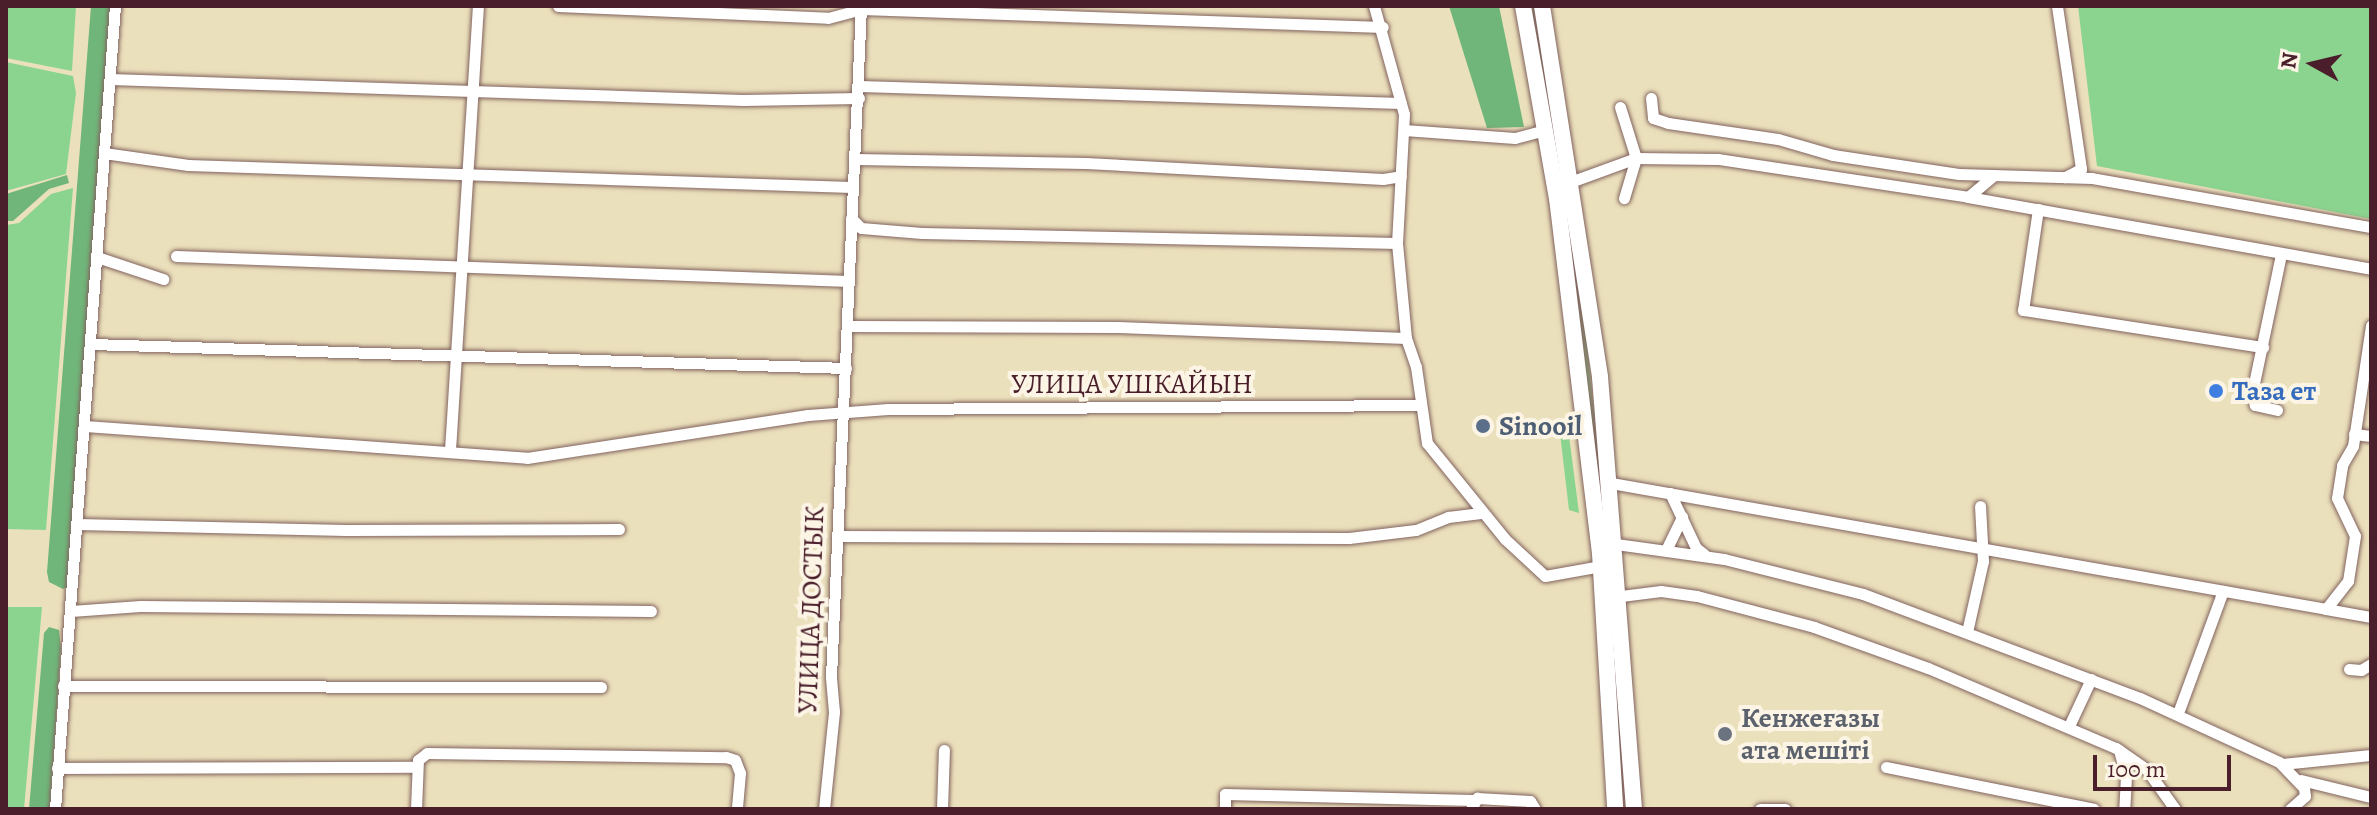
<!DOCTYPE html>
<meta charset="utf-8">
<style>
body{margin:0}
#map{position:relative;width:2377px;height:815px;overflow:hidden;background:#ebe0bc;font-family:Alegreya,serif}
div>[style]{position:absolute}
[style*='--x']{left:calc(var(--x)*1px);top:calc(var(--y)*1px);width:calc(var(--w)*1px);rotate:calc(var(--a)*1deg)}
.green>*{inset:0;background:#8bd490}
.forest>*{inset:0;background:#70b67a}
.roads{filter:drop-shadow(0 0 2px #82635e) drop-shadow(0 0 2px #82635e)}
.minor>*{height:11px;margin:-5.5px;padding:0 5.5px;transform-origin:5.5px;border-radius:5.5px;background:#fff}
.highway>*{height:16px;margin:-8px;padding:0 8px;transform-origin:8px;border-radius:8px;background:#fff}
.dots>*{width:22px;height:22px;translate:-50% -50%;box-sizing:border-box;border:4px solid #fcf5e5;border-radius:50%}
span{translate:-50% -50%;white-space:nowrap;text-align:center;line-height:1.15;-webkit-text-stroke:8px #fcf5e5;paint-order:stroke}
.street-label{font-size:28px;color:#4a1f2b}
.shop-label{font-size:28px;color:#366cbe;font-weight:700}
.left{translate:0 -50%;text-align:left}
.service-label{font-size:28px;color:#4e5e75;font-weight:700}
.worship-label{font-size:28px;color:#5b616d;font-weight:700}
.frame{position:absolute;inset:0;border:8px solid #4a1f2b;pointer-events:none}
.north{position:absolute;left:2273px;top:24px;width:80px;height:80px;-webkit-text-stroke:6px #fcf5e5;paint-order:stroke;rotate:278deg;font-size:22px;font-weight:700;line-height:32px;text-align:center;color:#4a1f2b}
.north::after{content:'';display:block;margin:auto;width:28px;height:36px;background:#4a1f2b;clip-path:polygon(50% 0,100% 100%,50% 72%,0 100%)}
.scale{position:absolute;left:2093px;top:755px;width:138px;height:36px;box-sizing:border-box;border:4px solid #4a1f2b;border-top:0;padding-left:10px;font-size:24px;line-height:28px;white-space:nowrap;color:#4a1f2b;-webkit-text-stroke:6px #fcf5e5;paint-order:stroke}
</style>
<div id="map">
<div class="green">
<div style="clip-path:polygon(6px 6px,76px 6px,72px 71px,6px 58px)"></div>
<div style="clip-path:polygon(1526px 6px,1533px 6px,1583px 303px,1603px 506px,1558px 185px)"></div>
<div style="clip-path:polygon(2078px 6px,2371px 6px,2371px 219px,2097px 166px)"></div>
<div style="clip-path:polygon(6px 62px,73px 76px,76px 93px,66px 174px,6px 191px)"></div>
<div style="clip-path:polygon(73px 188px,46px 530px,6px 529px,6px 225px,19px 223px,51px 194px)"></div>
<div style="clip-path:polygon(1567px 420px,1579px 513px,1569px 510px,1559px 425px)"></div>
<div style="clip-path:polygon(6px 607px,42px 607px,24px 809px,6px 809px)"></div>
</div>
<div class="forest">
<div style="clip-path:polygon(91px 6px,111px 6px,68px 587px,63px 589px,49px 582px,47px 572px)"></div>
<div style="clip-path:polygon(1449px 6px,1499px 6px,1524px 127px,1487px 128px)"></div>
<div style="clip-path:polygon(67px 175px,69px 183px,49px 189px,13px 221px,6px 221px,6px 194px)"></div>
<div style="clip-path:polygon(49px 627px,59px 630px,61px 648px,50px 809px,29px 809px,44px 633px)"></div>
</div>
<div class="roads">
<div class="minor">
<div style="--x:558;--y:6;--w:270;--a:2.5"></div>
<div style="--x:828;--y:18;--w:34;--a:-15"></div>
<div style="--x:861;--y:9;--w:522;--a:1.97"></div>
<div style="--x:1374;--y:6;--w:112;--a:74.5"></div>
<div style="--x:1404;--y:114;--w:129;--a:93.1"></div>
<div style="--x:1397;--y:243;--w:95;--a:84.6"></div>
<div style="--x:1406;--y:338;--w:31;--a:71"></div>
<div style="--x:1416;--y:367;--w:77;--a:81.8"></div>
<div style="--x:1427;--y:443;--w:124;--a:50.9"></div>
<div style="--x:1505;--y:539;--w:54;--a:42.8"></div>
<div style="--x:1545;--y:576;--w:57;--a:-10.1"></div>
<div style="--x:2057;--y:6;--w:165;--a:81.6"></div>
<div style="--x:2081;--y:169;--w:18;--a:153"></div>
<div style="--x:110;--y:79;--w:633;--a:1.9"></div>
<div style="--x:743;--y:100;--w:116;--a:-1"></div>
<div style="--x:860;--y:86;--w:541;--a:1.8"></div>
<div style="--x:1651;--y:98;--w:20;--a:84"></div>
<div style="--x:1653;--y:118;--w:16;--a:18"></div>
<div style="--x:1668;--y:123;--w:111;--a:8.3"></div>
<div style="--x:1778;--y:139;--w:57;--a:16.2"></div>
<div style="--x:1833;--y:155;--w:127;--a:8.6"></div>
<div style="--x:1959;--y:174;--w:133;--a:1.7"></div>
<div style="--x:2092;--y:178;--w:283;--a:10"></div>
<div style="--x:1620;--y:107;--w:53;--a:72.6"></div>
<div style="--x:1636;--y:158;--w:42;--a:106.7"></div>
<div style="--x:1404;--y:130;--w:111;--a:4.1"></div>
<div style="--x:1515;--y:138;--w:31;--a:-15"></div>
<div style="--x:104;--y:153;--w:85;--a:8.1"></div>
<div style="--x:188;--y:165;--w:664;--a:1.9"></div>
<div style="--x:855;--y:159;--w:231;--a:1"></div>
<div style="--x:1086;--y:163;--w:297;--a:3.1"></div>
<div style="--x:1383;--y:179;--w:18;--a:-9"></div>
<div style="--x:1573;--y:181;--w:67;--a:-20.1"></div>
<div style="--x:1636;--y:158;--w:82;--a:0.7"></div>
<div style="--x:1718;--y:159;--w:253;--a:8.6"></div>
<div style="--x:1968;--y:197;--w:409;--a:10.1"></div>
<div style="--x:1968;--y:197;--w:34;--a:-40"></div>
<div style="--x:2038;--y:209;--w:102;--a:98.4"></div>
<div style="--x:2023;--y:310;--w:243;--a:8.8"></div>
<div style="--x:851;--y:218;--w:14;--a:45"></div>
<div style="--x:861;--y:228;--w:61;--a:4.7"></div>
<div style="--x:922;--y:233;--w:475;--a:1.2"></div>
<div style="--x:176;--y:256;--w:673;--a:2.13"></div>
<div style="--x:97;--y:257;--w:70;--a:18.4"></div>
<div style="--x:848;--y:326;--w:270;--a:0.2"></div>
<div style="--x:1118;--y:327;--w:288;--a:2.2"></div>
<div style="--x:91;--y:344;--w:755;--a:1.82"></div>
<div style="--x:2277;--y:410;--w:23;--a:-167"></div>
<div style="--x:2255;--y:405;--w:12;--a:-104"></div>
<div style="--x:2252;--y:393;--w:142;--a:-78.2"></div>
<div style="--x:85;--y:426;--w:443;--a:4.1"></div>
<div style="--x:527;--y:458;--w:284;--a:-8.7"></div>
<div style="--x:808;--y:415;--w:80;--a:-4.3"></div>
<div style="--x:888;--y:409;--w:532;--a:-0.43"></div>
<div style="--x:2354;--y:434;--w:17;--a:7"></div>
<div style="--x:450;--y:450;--w:445;--a:-86.4"></div>
<div style="--x:1611;--y:483;--w:726;--a:9.99"></div>
<div style="--x:2326;--y:609;--w:36;--a:-52"></div>
<div style="--x:2348;--y:581;--w:46;--a:-81.2"></div>
<div style="--x:2355;--y:536;--w:42;--a:-115.3"></div>
<div style="--x:2337;--y:498;--w:33;--a:-81"></div>
<div style="--x:2342;--y:465;--w:22;--a:-60"></div>
<div style="--x:2353;--y:446;--w:122;--a:-81.5"></div>
<div style="--x:1670;--y:493;--w:61;--a:64.7"></div>
<div style="--x:1696;--y:548;--w:10;--a:37"></div>
<div style="--x:77;--y:524;--w:269;--a:1.3"></div>
<div style="--x:346;--y:530;--w:273;--a:-0.2"></div>
<div style="--x:838;--y:536;--w:511;--a:0.22"></div>
<div style="--x:1349;--y:538;--w:67;--a:-6.8"></div>
<div style="--x:1416;--y:530;--w:35;--a:-22"></div>
<div style="--x:1448;--y:517;--w:35;--a:-7"></div>
<div style="--x:1616;--y:544;--w:109;--a:7.9"></div>
<div style="--x:1724;--y:559;--w:143;--a:14.1"></div>
<div style="--x:1863;--y:594;--w:296;--a:20.6"></div>
<div style="--x:2140;--y:698;--w:153;--a:24.7"></div>
<div style="--x:2279;--y:762;--w:36;--a:46"></div>
<div style="--x:2304;--y:788;--w:8;--a:83"></div>
<div style="--x:2305;--y:796;--w:20;--a:139"></div>
<div style="--x:1666;--y:550;--w:37;--a:-64"></div>
<div style="--x:1621;--y:596;--w:40;--a:-7.1"></div>
<div style="--x:1661;--y:591;--w:36;--a:8"></div>
<div style="--x:1697;--y:596;--w:121;--a:14.8"></div>
<div style="--x:1814;--y:627;--w:121;--a:19.8"></div>
<div style="--x:1928;--y:668;--w:204;--a:23.1"></div>
<div style="--x:2116;--y:748;--w:38;--a:35"></div>
<div style="--x:2147;--y:770;--w:48;--a:54.3"></div>
<div style="--x:2326;--y:609;--w:46;--a:10.1"></div>
<div style="--x:71;--y:611;--w:69;--a:-4.1"></div>
<div style="--x:140;--y:606;--w:511;--a:0.56"></div>
<div style="--x:1967;--y:632;--w:73;--a:-77.3"></div>
<div style="--x:1983;--y:561;--w:55;--a:-93.1"></div>
<div style="--x:2349;--y:669;--w:12;--a:5"></div>
<div style="--x:2361;--y:670;--w:12;--a:-31"></div>
<div style="--x:63;--y:686;--w:538;--a:0.11"></div>
<div style="--x:2178;--y:713;--w:130;--a:-69.8"></div>
<div style="--x:2069;--y:726;--w:52;--a:-64.9"></div>
<div style="--x:2119;--y:750;--w:27;--a:75"></div>
<div style="--x:2126;--y:776;--w:33;--a:93"></div>
<div style="--x:2282;--y:764;--w:89;--a:-5.8"></div>
<div style="--x:1886;--y:767;--w:212;--a:11.4"></div>
<div style="--x:57;--y:768;--w:360;--a:-0.2"></div>
<div style="--x:2301;--y:780;--w:72;--a:13.7"></div>
<div style="--x:55;--y:809;--w:805;--a:-85.73"></div>
<div style="--x:416;--y:809;--w:49;--a:-87.7"></div>
<div style="--x:418;--y:760;--w:11;--a:-38"></div>
<div style="--x:427;--y:753;--w:299;--a:0.8"></div>
<div style="--x:726;--y:757;--w:9;--a:18"></div>
<div style="--x:735;--y:760;--w:14;--a:69"></div>
<div style="--x:740;--y:773;--w:36;--a:95"></div>
<div style="--x:824;--y:809;--w:98;--a:-84.1"></div>
<div style="--x:834;--y:712;--w:35;--a:-95"></div>
<div style="--x:831;--y:677;--w:672;--a:-87.44"></div>
<div style="--x:942;--y:809;--w:59;--a:-88.1"></div>
<div style="--x:1225;--y:809;--w:15;--a:-90"></div>
<div style="--x:1225;--y:794;--w:248;--a:1.4"></div>
<div style="--x:1471;--y:809;--w:13;--a:-61"></div>
<div style="--x:1477;--y:798;--w:53;--a:3.2"></div>
<div style="--x:1530;--y:801;--w:9;--a:58"></div>
<div style="--x:1760;--y:809;--w:25;--a:0"></div>
</div>
<div class="highway">
<div style="--x:1523;--y:6;--w:195;--a:80"></div>
<div style="--x:1557;--y:198;--w:358;--a:83.1"></div>
<div style="--x:1600;--y:553;--w:256;--a:86.6"></div>
<div style="--x:1542;--y:6;--w:376;--a:81.1"></div>
<div style="--x:1600;--y:377;--w:433;--a:85.5"></div>
</div>
</div>
<div class="dots">
<div style="left:2216px;top:391px;background:#3f7fe0"></div>
<div style="left:1483px;top:426px;background:#5c6f8a"></div>
<div style="left:1725px;top:734px;background:#6b7280"></div>
</div>
<div class="street-label">
<span style="left:1132px;top:384px">УЛИЦА УШКАЙЫН</span>
<span style="left:811px;top:610px;rotate:-88deg">УЛИЦА ДОСТЫК</span>
</div>
<div class="shop-label">
<span class="left" style="left:2232px;top:391px">Таза ет</span>
</div>
<div class="service-label">
<span class="left" style="left:1499px;top:426px">Sinooil</span>
</div>
<div class="worship-label">
<span class="left" style="left:1741px;top:734px">Кенжеғазы<br>ата мешіті</span>
</div>
<div class="frame"></div>
<div class="north">N</div>
<div class="scale">100 m</div>
</div>
